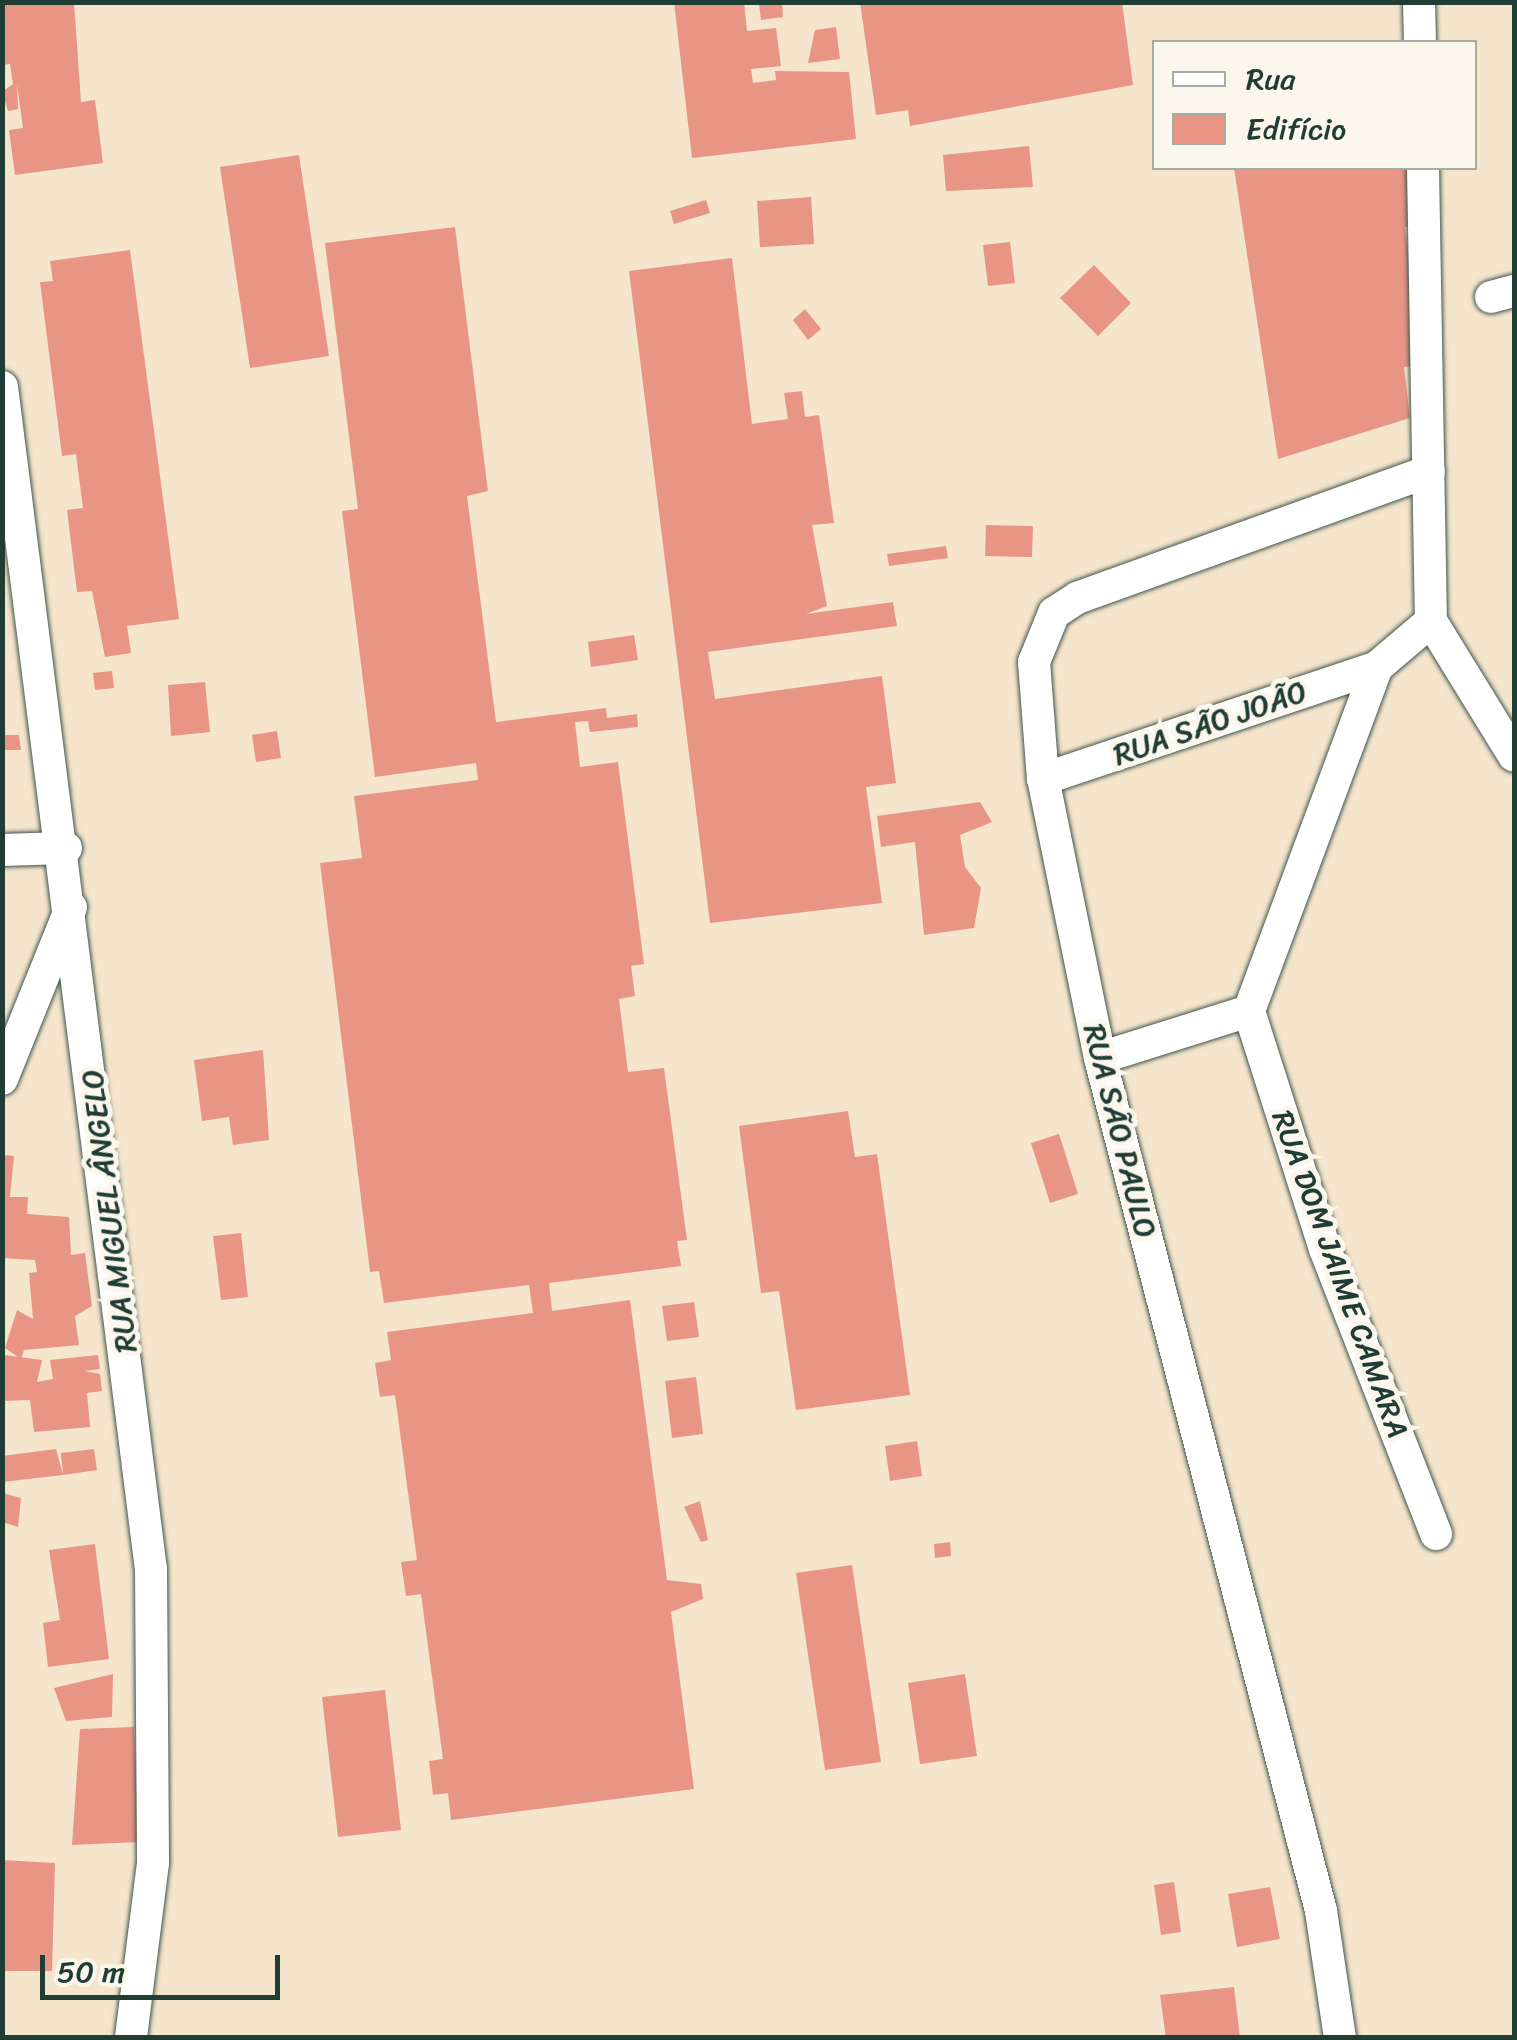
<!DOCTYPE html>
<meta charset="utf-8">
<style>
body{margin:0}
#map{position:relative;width:1517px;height:2040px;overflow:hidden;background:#f5e5cd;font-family:Sriracha,sans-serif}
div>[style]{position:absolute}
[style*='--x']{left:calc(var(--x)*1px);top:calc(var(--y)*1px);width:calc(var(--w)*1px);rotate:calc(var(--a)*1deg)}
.building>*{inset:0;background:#e89586}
.roads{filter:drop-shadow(0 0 2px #3f564b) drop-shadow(0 0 2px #3f564b)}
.minor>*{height:32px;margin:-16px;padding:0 16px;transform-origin:16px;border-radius:16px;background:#fff}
span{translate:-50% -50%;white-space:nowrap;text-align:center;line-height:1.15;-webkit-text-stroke:10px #fbf7ec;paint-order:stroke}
.street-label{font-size:30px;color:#1f3d34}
.frame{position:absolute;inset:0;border:5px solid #1f3d34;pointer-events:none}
.legend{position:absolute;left:1152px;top:40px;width:325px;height:130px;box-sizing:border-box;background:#fbf7ec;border:2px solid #a3ada2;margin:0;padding:12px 18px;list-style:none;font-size:30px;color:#1f3d34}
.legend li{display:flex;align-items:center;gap:20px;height:50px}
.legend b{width:50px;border:2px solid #a3ada2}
.scale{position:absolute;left:40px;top:1955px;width:240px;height:45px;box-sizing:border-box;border:5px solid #1f3d34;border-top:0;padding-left:12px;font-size:30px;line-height:35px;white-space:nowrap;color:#1f3d34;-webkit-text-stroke:8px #fbf7ec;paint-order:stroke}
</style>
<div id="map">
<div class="building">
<div style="clip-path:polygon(2px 2px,74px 2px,81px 102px,95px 100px,103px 163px,15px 175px,9px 130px,23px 128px,17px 84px,18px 109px,8px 111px,2px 92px,13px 84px,10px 64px,2px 65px)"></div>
<div style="clip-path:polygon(674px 2px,744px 2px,747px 31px,776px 28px,781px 66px,751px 69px,753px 83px,776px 80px,775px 71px,849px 72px,856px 139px,692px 158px)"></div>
<div style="clip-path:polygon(772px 2px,782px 2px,783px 17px,761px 20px,759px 4px)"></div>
<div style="clip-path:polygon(860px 2px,1122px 2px,1133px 85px,910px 126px,908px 110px,876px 115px)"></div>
<div style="clip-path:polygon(836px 27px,840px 59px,808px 63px,815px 30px)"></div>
<div style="clip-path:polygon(1029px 146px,1033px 187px,946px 191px,943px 155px)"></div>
<div style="clip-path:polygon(299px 155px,329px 356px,250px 368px,220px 167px)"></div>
<div style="clip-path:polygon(1234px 168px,1410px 168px,1418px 226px,1405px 227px,1419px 337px,1418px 365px,1404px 367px,1410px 418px,1278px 459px)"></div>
<div style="clip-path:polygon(811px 197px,814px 244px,760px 247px,757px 201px)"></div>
<div style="clip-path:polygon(706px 200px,710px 213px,674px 224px,670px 211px)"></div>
<div style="clip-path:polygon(455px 227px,488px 491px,467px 496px,496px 722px,606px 708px,607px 718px,637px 714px,638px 727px,590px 732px,588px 721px,575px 722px,580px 767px,618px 762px,644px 964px,631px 966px,635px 996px,619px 999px,628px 1072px,664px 1068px,687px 1240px,677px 1241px,681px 1266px,549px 1283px,552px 1311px,630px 1300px,667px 1580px,701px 1584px,703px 1599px,671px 1612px,694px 1789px,451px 1820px,448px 1793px,433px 1795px,429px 1761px,443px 1759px,421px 1594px,406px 1596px,401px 1562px,417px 1560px,395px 1395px,380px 1397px,375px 1363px,391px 1360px,387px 1332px,533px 1313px,529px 1285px,384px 1303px,379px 1271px,370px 1272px,320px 863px,362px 858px,354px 796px,478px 780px,476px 763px,375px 777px,342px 511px,358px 509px,325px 243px)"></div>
<div style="clip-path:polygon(1010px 242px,1015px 283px,988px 286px,983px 245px)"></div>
<div style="clip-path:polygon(130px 250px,179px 619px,127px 626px,131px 653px,105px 657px,92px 591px,77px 592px,67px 510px,83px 508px,76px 454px,62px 456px,40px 282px,53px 281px,50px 261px)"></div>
<div style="clip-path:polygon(732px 258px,752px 424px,788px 419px,784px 393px,802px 391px,805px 417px,819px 415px,834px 523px,812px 525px,827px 606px,806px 614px,893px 602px,897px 626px,708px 652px,715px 699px,882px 676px,896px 783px,866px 787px,882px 903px,710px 923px,629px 271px)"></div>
<div style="clip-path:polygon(1094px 265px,1131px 303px,1098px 336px,1060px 298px)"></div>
<div style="clip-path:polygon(805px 309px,821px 329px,808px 340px,793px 320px)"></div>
<div style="clip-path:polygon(986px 525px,1033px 526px,1032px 557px,985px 556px)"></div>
<div style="clip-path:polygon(946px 546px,948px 558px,889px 566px,887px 554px)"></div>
<div style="clip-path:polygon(634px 635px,638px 660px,591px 667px,588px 642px)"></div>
<div style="clip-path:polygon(112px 671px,114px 688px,95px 690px,93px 673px)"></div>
<div style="clip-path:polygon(205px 682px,210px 732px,171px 736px,168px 685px)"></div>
<div style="clip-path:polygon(277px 731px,281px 758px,256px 762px,252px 735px)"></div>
<div style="clip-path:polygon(2px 735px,19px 735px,21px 750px,2px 750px)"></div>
<div style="clip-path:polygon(980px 802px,992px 822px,960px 835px,965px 867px,981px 888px,974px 928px,924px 935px,915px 842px,881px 847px,877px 816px)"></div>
<div style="clip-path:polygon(263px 1050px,269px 1140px,233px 1145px,229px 1117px,202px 1121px,194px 1060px)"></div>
<div style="clip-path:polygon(848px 1111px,855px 1157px,877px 1154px,910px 1395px,796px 1410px,779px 1291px,761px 1293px,739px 1126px)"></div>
<div style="clip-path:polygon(1059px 1134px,1078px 1194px,1050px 1203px,1031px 1143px)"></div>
<div style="clip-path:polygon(2px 1155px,14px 1156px,10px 1197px,28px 1197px,27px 1214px,69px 1217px,71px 1255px,85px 1253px,92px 1306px,75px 1316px,79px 1345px,24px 1350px,21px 1359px,5px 1348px,17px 1310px,33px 1319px,29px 1273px,37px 1272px,35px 1260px,2px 1258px)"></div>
<div style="clip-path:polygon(241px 1233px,248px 1297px,221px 1300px,213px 1236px)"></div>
<div style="clip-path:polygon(694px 1302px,699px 1337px,667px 1341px,662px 1306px)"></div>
<div style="clip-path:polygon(5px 1355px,42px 1360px,37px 1382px,53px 1379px,50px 1360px,98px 1355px,100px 1369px,85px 1371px,100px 1374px,102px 1391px,87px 1393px,90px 1427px,34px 1432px,30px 1400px,2px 1401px)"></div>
<div style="clip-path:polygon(696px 1377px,703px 1434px,672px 1438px,665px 1381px)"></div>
<div style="clip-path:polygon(917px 1441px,922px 1476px,890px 1481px,885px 1446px)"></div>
<div style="clip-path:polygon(56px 1449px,63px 1475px,2px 1482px,2px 1456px)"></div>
<div style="clip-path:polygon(94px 1449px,97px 1470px,63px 1475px,61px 1453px)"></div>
<div style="clip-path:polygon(2px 1493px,21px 1498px,18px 1527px,2px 1522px)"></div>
<div style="clip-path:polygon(700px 1501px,708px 1540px,701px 1542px,684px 1507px)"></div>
<div style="clip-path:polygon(950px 1542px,951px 1556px,935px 1558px,934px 1544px)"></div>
<div style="clip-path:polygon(95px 1544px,109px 1659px,48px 1667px,43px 1623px,60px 1620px,49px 1550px)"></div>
<div style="clip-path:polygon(852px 1565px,881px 1762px,825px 1770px,796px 1573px)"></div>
<div style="clip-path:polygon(113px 1674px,112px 1717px,66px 1721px,54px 1688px)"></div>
<div style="clip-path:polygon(965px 1674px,977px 1756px,920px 1764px,908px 1683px)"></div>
<div style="clip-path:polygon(385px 1690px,401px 1830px,338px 1837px,322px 1697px)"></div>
<div style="clip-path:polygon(134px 1727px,139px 1842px,72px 1845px,80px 1729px)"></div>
<div style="clip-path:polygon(2px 1860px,55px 1863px,52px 1971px,2px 1971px)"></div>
<div style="clip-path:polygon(1174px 1882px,1181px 1932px,1161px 1935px,1154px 1885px)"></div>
<div style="clip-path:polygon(1270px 1887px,1280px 1939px,1237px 1947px,1228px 1894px)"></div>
<div style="clip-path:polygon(1234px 1987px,1240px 2038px,1166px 2038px,1160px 1995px)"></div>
</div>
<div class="roads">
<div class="minor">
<div style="--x:1419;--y:2;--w:40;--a:88.6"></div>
<div style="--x:1423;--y:168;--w:453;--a:89"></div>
<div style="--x:1431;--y:621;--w:158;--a:58.4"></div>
<div style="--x:1491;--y:297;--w:24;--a:-15"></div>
<div style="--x:2;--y:387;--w:1191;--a:82.82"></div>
<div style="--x:151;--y:1569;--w:294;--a:89.6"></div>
<div style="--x:153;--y:1863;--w:176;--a:97.2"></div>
<div style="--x:1043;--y:779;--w:352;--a:-18.5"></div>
<div style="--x:2;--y:850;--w:64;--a:-1.8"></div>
<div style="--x:1249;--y:1011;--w:250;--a:72.3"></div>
<div style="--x:1325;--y:1249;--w:306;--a:68.7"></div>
<div style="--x:1100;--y:1058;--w:156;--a:-17.5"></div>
<div style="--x:1249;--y:1011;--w:367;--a:-69.6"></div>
<div style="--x:1377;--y:667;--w:71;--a:-40.4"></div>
<div style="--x:2;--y:1079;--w:185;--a:-68.1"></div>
<div style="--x:1340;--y:2038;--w:128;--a:-98.5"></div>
<div style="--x:1321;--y:1911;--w:881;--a:-104.53"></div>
<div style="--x:1100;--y:1058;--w:285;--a:-101.5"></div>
<div style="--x:1043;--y:779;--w:117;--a:-94.4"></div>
<div style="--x:1034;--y:662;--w:53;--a:-67.8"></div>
<div style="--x:1054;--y:613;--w:27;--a:-33"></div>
<div style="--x:1077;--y:598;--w:374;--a:-19.8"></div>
</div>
</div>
<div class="street-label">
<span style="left:1210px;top:723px;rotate:-19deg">RUA SÃO JOÃO</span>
<span style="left:1120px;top:1131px;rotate:76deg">RUA SÃO PAULO</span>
<span style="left:109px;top:1211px;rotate:-97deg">RUA MIGUEL ÂNGELO</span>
<span style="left:1340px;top:1274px;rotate:70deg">RUA DOM JAIME CAMARA</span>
</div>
<div class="frame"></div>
<ul class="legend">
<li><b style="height:12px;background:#fff"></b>Rua</li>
<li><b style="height:28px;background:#e89586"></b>Edifício</li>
</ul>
<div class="scale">50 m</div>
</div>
